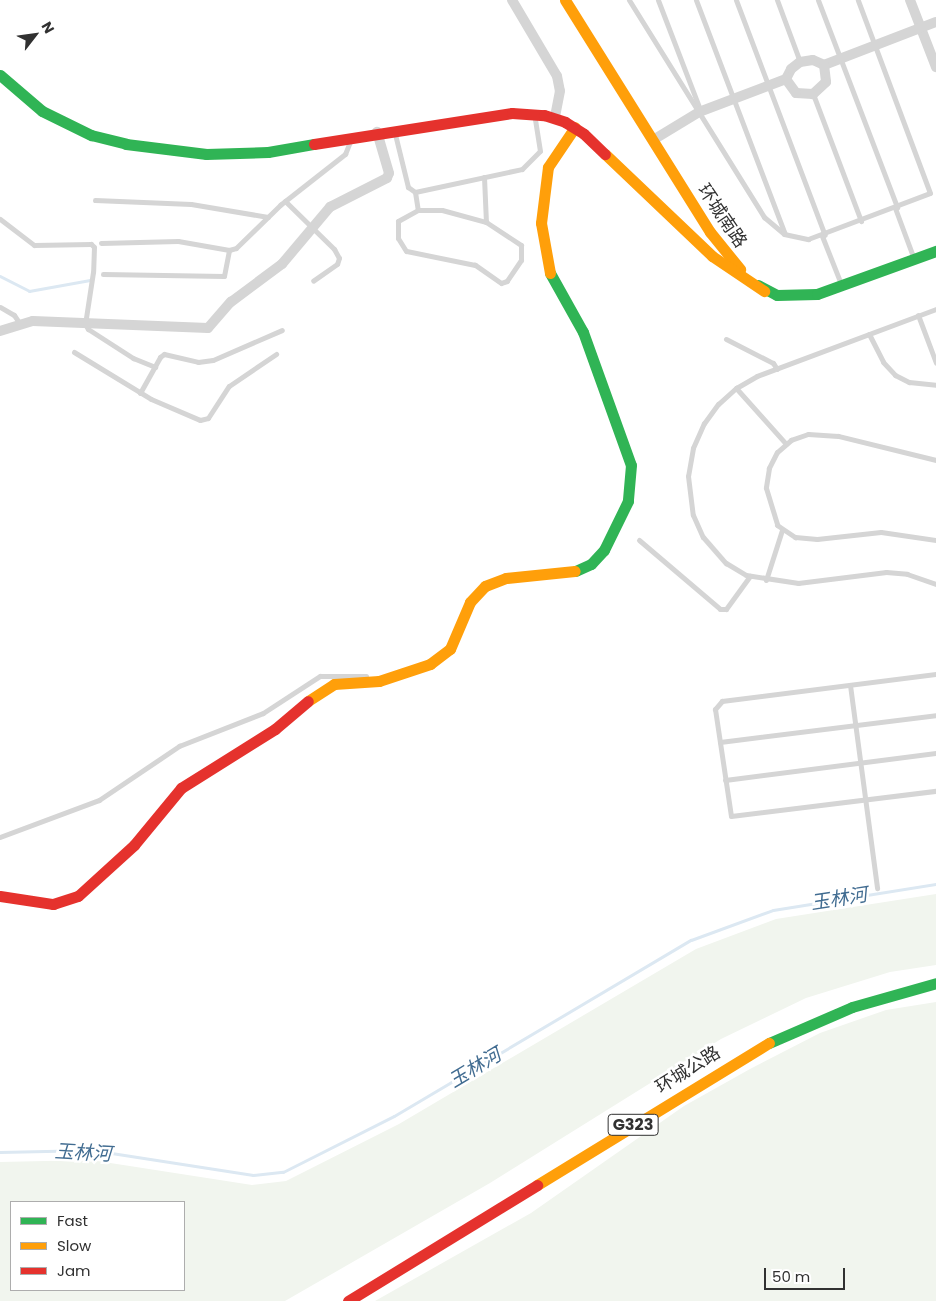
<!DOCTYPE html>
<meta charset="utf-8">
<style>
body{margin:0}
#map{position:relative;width:936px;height:1301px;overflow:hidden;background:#fff;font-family:Poppins,"Noto Sans SC",sans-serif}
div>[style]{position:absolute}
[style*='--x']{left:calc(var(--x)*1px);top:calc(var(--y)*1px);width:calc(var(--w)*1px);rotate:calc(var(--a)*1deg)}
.green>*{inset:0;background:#f1f5ee}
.stream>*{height:3px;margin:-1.5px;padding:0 1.5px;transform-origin:1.5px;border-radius:1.5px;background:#dce8f2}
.lane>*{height:5px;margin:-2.5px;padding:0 2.5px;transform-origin:2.5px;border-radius:2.5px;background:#d5d5d5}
.street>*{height:10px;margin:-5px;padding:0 5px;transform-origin:5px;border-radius:5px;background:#d5d5d5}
.fast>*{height:11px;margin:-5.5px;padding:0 5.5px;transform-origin:5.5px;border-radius:5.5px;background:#30b455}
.slow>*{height:11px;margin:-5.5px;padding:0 5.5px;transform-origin:5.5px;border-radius:5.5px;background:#ff9f0a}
.jam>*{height:11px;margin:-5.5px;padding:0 5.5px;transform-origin:5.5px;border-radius:5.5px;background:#e5322d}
span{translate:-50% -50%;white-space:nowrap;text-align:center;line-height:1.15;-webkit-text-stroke:5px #fff;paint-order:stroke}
.shield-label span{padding:1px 4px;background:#fff;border:1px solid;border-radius:4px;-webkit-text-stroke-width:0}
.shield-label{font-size:16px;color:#313131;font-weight:700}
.street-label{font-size:18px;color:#313131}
.water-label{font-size:19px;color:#416c91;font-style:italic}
.legend{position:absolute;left:10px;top:1201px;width:175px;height:90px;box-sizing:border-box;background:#fff;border:1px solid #adadad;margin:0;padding:6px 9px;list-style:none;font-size:15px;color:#313131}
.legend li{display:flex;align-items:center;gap:10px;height:25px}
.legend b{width:25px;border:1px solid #adadad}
.north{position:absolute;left:10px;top:10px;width:50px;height:50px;-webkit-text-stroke:4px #fff;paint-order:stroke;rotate:60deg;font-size:14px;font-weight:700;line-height:20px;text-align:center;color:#313131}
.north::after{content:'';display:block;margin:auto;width:18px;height:22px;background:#313131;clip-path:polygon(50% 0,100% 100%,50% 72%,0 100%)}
.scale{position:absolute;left:764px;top:1268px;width:81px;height:22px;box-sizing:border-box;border:2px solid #313131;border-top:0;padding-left:6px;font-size:15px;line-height:18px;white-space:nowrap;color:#313131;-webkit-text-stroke:4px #fff;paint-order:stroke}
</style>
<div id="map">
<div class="green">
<div style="clip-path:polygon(evenodd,936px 894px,936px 965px,890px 972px,806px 998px,721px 1039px,490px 1183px,285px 1301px,0 1301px,0 1162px,91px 1160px,252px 1185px,286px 1181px,399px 1124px,696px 949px,776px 919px,936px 894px,184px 1202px,184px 1290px,11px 1290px,11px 1202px,184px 1202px)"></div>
<div style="clip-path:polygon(936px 1002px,936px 1301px,375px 1301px,531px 1213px,684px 1106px,750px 1069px,820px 1033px,886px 1010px)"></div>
</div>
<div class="stream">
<div style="--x:0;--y:276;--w:33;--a:27"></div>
<div style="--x:29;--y:291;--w:62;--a:-10.2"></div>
<div style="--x:0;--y:1152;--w:92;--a:-1.2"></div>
<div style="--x:92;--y:1150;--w:163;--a:8.8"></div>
<div style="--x:253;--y:1175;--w:30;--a:-6"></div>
<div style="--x:283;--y:1172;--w:124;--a:-26.8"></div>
<div style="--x:394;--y:1116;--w:345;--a:-30.7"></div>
<div style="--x:691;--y:940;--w:87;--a:-20.1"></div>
<div style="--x:773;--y:910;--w:165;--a:-9.1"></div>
</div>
<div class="lane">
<div style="--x:629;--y:0;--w:256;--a:58.1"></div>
<div style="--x:764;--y:217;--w:26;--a:40"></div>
<div style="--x:784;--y:234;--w:25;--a:12"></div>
<div style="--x:808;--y:239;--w:130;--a:-20.7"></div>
<div style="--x:930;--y:193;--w:206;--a:-110.5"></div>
<div style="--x:658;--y:0;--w:115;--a:69"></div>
<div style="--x:696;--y:0;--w:250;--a:69.2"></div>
<div style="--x:736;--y:0;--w:251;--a:69.3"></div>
<div style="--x:777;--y:0;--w:66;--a:69.6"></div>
<div style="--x:818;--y:0;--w:222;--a:69.1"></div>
<div style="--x:813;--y:94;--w:136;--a:69.3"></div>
<div style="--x:394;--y:130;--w:59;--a:76.2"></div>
<div style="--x:408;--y:187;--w:9;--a:36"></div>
<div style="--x:415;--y:192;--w:109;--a:-12.1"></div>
<div style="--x:522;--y:169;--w:25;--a:-45"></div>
<div style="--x:540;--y:151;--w:36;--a:-99"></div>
<div style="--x:484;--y:177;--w:45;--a:87.5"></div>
<div style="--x:415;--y:192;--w:18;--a:81"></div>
<div style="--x:95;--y:200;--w:96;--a:2.4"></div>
<div style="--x:191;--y:204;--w:78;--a:9.6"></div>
<div style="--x:285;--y:201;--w:69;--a:44.4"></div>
<div style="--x:334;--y:249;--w:10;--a:61"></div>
<div style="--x:339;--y:258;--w:6;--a:108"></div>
<div style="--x:337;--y:264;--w:29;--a:145"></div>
<div style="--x:895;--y:208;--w:54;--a:69.6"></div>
<div style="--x:418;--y:210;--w:24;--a:0"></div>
<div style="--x:442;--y:210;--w:46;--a:15.3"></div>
<div style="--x:486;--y:222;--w:42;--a:33.3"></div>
<div style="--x:521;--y:245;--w:15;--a:90"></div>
<div style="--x:521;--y:260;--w:25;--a:124"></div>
<div style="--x:507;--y:281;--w:6;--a:162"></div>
<div style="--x:501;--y:283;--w:32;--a:-145"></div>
<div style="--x:475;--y:265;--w:70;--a:-168.5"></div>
<div style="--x:406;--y:251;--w:15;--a:-122"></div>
<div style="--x:398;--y:238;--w:17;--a:-90"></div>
<div style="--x:398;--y:221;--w:23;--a:-29"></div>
<div style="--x:0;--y:219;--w:43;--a:37.4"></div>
<div style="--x:34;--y:245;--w:57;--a:-1"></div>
<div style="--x:91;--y:244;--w:4;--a:45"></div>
<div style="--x:94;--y:247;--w:25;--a:92"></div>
<div style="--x:93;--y:272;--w:53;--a:98.7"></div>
<div style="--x:85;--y:324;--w:6;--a:59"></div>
<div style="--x:88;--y:329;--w:54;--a:32.8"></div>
<div style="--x:133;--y:358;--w:24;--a:22"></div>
<div style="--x:822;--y:236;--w:52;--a:68.4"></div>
<div style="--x:101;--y:243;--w:77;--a:-1.5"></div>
<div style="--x:178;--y:241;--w:52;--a:10"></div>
<div style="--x:229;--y:250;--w:7;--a:-16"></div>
<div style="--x:236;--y:248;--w:62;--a:-44.3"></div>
<div style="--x:280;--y:205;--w:83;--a:-38.1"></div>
<div style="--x:345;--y:154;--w:16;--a:-68"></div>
<div style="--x:103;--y:274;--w:121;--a:0.9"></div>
<div style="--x:224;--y:276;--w:26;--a:-79"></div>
<div style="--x:0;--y:307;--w:16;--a:30"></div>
<div style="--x:14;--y:315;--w:11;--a:56"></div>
<div style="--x:936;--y:309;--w:191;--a:159.5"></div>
<div style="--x:757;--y:376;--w:24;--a:150"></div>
<div style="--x:736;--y:388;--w:24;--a:138"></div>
<div style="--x:718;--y:404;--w:24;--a:126"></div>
<div style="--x:704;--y:423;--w:27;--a:114"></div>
<div style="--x:693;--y:448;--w:28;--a:100"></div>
<div style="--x:688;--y:476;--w:39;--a:83"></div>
<div style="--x:693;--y:515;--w:24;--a:66"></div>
<div style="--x:703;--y:537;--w:35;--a:49"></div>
<div style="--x:726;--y:563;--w:23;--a:31"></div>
<div style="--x:746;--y:575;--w:53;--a:8.7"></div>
<div style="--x:798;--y:583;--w:89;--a:-7.1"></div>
<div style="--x:886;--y:572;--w:21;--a:5"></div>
<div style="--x:907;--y:574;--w:31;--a:19"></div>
<div style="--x:918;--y:315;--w:51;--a:69.4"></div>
<div style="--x:869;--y:334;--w:31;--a:63"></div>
<div style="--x:883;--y:362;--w:18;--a:47"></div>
<div style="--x:895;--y:375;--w:16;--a:27"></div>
<div style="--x:909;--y:382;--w:27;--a:6"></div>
<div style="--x:726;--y:339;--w:53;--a:27.1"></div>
<div style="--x:773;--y:363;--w:7;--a:56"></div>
<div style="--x:74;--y:352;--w:90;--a:31.4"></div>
<div style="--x:151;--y:399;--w:53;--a:23.2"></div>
<div style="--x:200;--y:420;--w:8;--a:-14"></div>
<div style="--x:208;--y:418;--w:38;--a:-57"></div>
<div style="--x:229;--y:386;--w:57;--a:-34.2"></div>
<div style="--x:736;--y:388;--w:75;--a:48.2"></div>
<div style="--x:140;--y:393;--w:41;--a:-60.9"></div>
<div style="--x:160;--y:357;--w:5;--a:-37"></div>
<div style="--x:164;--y:354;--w:35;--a:13"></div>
<div style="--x:198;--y:362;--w:15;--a:-8"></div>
<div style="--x:213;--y:360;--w:75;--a:-23.5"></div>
<div style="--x:936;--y:460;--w:101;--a:-166.2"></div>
<div style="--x:838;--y:436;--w:30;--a:-176"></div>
<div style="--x:808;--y:434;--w:18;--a:161"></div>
<div style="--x:791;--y:440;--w:18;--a:139"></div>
<div style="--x:777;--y:452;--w:18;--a:117"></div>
<div style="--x:769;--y:468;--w:20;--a:99"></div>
<div style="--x:766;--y:488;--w:39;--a:73"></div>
<div style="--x:777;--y:525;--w:22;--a:34"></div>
<div style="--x:795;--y:537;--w:22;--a:5"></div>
<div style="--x:817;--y:539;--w:64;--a:-6.2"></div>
<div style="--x:881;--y:532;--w:56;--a:8.3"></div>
<div style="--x:639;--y:540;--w:106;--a:40.4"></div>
<div style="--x:720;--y:609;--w:6;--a:0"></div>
<div style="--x:726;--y:609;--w:41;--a:-54"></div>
<div style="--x:766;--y:580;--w:52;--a:-72.3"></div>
<div style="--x:936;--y:674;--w:216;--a:172.8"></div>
<div style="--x:722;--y:701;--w:11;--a:131"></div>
<div style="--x:715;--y:709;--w:108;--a:81.5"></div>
<div style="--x:731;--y:816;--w:207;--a:-7"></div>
<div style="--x:850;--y:685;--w:205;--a:82.4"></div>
<div style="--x:720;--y:742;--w:218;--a:-7.1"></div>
<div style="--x:725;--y:780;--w:213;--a:-7.3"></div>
<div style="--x:0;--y:837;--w:106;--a:-20.5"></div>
<div style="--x:99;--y:800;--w:97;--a:-34"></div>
<div style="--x:179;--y:746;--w:90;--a:-21.4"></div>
<div style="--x:263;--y:713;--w:68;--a:-33"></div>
<div style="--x:320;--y:676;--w:46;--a:0"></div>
</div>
<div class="street">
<div style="--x:512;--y:0;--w:88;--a:59.4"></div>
<div style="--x:557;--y:76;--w:15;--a:79"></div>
<div style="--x:560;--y:91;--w:26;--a:101"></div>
<div style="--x:910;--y:0;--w:72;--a:68.8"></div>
<div style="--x:824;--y:65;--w:120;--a:-21"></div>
<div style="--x:653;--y:140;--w:54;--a:-31.3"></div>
<div style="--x:699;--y:112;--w:93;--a:-20.8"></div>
<div style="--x:786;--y:79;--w:11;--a:-63"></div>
<div style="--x:791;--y:69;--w:11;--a:-38"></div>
<div style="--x:800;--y:62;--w:13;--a:-9"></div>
<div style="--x:813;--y:60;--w:12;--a:24"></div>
<div style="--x:824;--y:65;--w:17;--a:83"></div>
<div style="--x:826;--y:82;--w:18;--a:137"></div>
<div style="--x:813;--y:94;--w:17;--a:-177"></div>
<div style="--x:796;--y:93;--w:17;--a:-126"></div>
<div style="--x:0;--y:331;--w:34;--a:-17"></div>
<div style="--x:33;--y:321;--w:175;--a:2.3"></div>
<div style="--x:208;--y:328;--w:35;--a:-49"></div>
<div style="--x:231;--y:302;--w:64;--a:-36.7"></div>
<div style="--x:282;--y:264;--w:75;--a:-49.9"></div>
<div style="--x:330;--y:207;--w:64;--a:-27"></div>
<div style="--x:387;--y:178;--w:5;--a:-68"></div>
<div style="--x:389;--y:173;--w:43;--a:-106.3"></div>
</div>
<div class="fast">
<div style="--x:0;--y:75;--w:55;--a:40.6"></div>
<div style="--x:42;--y:111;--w:55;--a:26.1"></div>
<div style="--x:91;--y:135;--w:36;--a:14"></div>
<div style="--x:126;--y:144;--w:81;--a:7.1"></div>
<div style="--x:206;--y:154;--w:62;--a:-1.8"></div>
<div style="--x:268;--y:152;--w:47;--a:-9.9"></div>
<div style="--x:550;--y:273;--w:68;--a:60.8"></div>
<div style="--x:583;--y:332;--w:141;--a:70.2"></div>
<div style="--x:631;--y:465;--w:36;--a:95"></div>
<div style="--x:628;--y:501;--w:55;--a:116.1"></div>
<div style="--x:604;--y:550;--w:19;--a:133"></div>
<div style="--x:591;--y:564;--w:17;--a:156"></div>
<div style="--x:758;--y:285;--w:21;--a:28"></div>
<div style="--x:777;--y:295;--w:40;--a:-1.4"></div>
<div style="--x:817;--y:294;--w:127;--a:-19.9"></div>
<div style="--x:769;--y:1043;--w:90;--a:-23.4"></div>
<div style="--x:852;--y:1007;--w:87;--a:-15.9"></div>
</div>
<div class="slow">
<div style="--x:565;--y:0;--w:274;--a:58"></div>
<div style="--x:710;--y:232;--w:48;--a:51"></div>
<div style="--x:605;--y:154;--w:148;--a:43.6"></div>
<div style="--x:712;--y:256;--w:63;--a:33.9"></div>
<div style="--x:550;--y:273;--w:51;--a:-100.2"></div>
<div style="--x:541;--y:223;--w:56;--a:-82.9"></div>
<div style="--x:548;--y:167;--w:48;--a:-56"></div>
<div style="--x:308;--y:701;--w:31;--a:-33"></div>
<div style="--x:334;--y:684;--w:45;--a:-3.8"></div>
<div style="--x:379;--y:681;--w:54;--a:-18.4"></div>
<div style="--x:430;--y:664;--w:25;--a:-37"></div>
<div style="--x:450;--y:649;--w:51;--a:-66.9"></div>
<div style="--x:470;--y:602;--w:22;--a:-47"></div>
<div style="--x:485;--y:586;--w:22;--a:-21"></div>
<div style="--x:506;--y:578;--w:69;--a:-5.8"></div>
<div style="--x:537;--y:1185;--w:272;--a:-31.5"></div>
</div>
<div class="jam">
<div style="--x:314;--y:144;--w:200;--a:-8.9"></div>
<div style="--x:512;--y:113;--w:32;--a:4"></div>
<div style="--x:544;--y:115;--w:22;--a:18"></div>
<div style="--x:565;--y:122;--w:22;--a:32"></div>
<div style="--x:584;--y:134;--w:29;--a:44"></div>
<div style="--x:0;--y:896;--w:54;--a:8.6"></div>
<div style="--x:53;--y:904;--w:26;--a:-18"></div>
<div style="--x:78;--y:896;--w:76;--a:-42.3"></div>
<div style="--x:134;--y:845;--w:74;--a:-50.5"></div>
<div style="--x:181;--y:788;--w:111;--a:-32.1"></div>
<div style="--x:275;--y:729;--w:43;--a:-40.3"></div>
<div style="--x:348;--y:1301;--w:222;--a:-31.5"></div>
</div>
<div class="shield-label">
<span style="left:633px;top:1125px">G323</span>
</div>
<div class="street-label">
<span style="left:722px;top:216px;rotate:56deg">环城南路</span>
<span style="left:688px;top:1070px;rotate:-32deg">环城公路</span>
</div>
<div class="water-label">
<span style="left:839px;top:899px;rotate:-9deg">玉林河</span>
<span style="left:475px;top:1068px;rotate:-31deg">玉林河</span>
<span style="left:83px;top:1153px;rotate:3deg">玉林河</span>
</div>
<ul class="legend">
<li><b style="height:6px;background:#30b455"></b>Fast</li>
<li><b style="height:6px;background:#ff9f0a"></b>Slow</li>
<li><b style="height:6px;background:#e5322d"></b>Jam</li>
</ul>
<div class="north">N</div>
<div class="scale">50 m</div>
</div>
